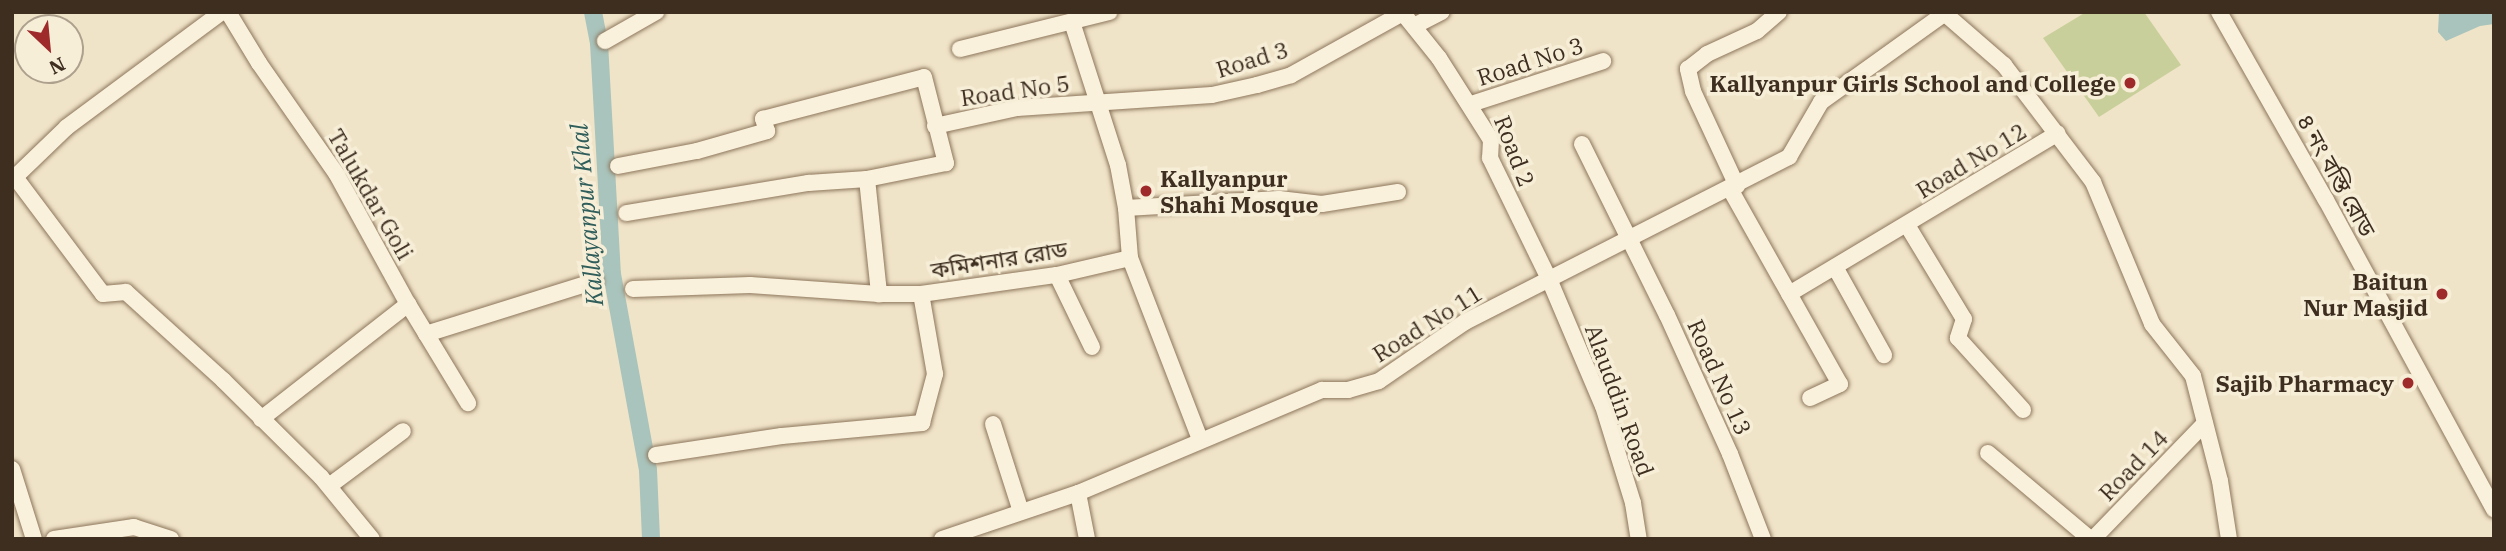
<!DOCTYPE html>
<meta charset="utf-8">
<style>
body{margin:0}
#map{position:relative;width:2506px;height:551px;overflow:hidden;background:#f0e4c8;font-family:"IBM Plex Serif","Noto Sans Bengali",serif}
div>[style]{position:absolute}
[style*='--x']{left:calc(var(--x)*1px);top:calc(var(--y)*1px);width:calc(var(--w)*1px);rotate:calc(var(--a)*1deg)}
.green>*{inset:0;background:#c9cf9b}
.water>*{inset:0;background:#a9c4bc}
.canal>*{height:18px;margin:-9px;padding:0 9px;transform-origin:9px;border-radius:9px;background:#a9c4bc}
.roads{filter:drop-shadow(0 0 2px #8d765c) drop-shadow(0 0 2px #8d765c)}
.street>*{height:16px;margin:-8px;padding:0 8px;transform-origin:8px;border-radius:8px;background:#faf1dc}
.dots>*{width:19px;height:19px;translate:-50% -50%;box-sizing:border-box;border:4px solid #f7eed8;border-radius:50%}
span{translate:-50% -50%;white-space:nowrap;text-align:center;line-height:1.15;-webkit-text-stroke:7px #f7eed8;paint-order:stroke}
.street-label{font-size:23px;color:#3d2e20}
.poi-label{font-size:23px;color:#3d2e20;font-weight:700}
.right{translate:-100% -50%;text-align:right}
.left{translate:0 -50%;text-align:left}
.water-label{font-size:24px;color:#2f5d5a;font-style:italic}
.frame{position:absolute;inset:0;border:14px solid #3d2e20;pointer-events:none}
.north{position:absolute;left:14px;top:14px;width:70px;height:70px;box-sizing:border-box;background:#f7eed8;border:2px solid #ada18e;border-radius:50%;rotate:154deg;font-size:19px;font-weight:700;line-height:28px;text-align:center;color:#3d2e20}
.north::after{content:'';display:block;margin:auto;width:24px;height:32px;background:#9e2a2b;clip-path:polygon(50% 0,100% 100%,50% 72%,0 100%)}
</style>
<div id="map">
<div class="green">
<div style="clip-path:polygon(2086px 12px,2144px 12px,2181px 65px,2099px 117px,2043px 38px)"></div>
</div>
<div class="water">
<div style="clip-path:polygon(2439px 12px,2494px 12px,2494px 24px,2480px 26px,2446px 41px,2438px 32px)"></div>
</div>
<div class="canal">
<div style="--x:593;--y:12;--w:32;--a:79"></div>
<div style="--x:599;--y:43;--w:231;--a:86.8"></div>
<div style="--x:612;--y:274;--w:199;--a:79.6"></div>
<div style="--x:648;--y:470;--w:69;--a:87.5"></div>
</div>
<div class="roads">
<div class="street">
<div style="--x:228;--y:12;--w:60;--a:58.7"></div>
<div style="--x:259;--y:63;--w:136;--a:55.1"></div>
<div style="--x:337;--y:175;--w:147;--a:61.2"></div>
<div style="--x:408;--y:304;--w:116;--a:58.8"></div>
<div style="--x:1402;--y:12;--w:59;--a:51.2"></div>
<div style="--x:1439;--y:58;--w:97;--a:57.6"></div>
<div style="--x:1491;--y:140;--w:18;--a:93"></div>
<div style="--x:1490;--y:158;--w:135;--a:64"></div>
<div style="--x:1549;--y:279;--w:138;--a:67"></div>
<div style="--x:1603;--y:406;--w:102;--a:72.8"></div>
<div style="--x:1633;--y:503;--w:36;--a:81"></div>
<div style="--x:1943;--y:12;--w:81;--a:41"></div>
<div style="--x:2004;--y:65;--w:147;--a:52.7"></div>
<div style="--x:2093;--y:182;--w:154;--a:67.4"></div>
<div style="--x:2152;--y:324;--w:66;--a:51.7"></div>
<div style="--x:2193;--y:376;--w:108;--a:75.6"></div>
<div style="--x:2220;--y:481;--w:59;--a:81.2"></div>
<div style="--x:2219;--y:12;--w:216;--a:60.4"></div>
<div style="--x:2326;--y:200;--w:352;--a:61.5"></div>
<div style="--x:1072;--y:22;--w:150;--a:72.2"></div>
<div style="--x:1118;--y:165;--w:44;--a:79.5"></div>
<div style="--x:1126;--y:208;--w:50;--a:85.4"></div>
<div style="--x:1130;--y:258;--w:194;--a:68.9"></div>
<div style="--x:1414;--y:26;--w:31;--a:-27"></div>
<div style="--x:605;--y:41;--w:59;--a:-29.6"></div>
<div style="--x:960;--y:49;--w:154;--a:-13.9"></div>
<div style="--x:1471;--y:104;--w:139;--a:-18"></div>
<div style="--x:935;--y:126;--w:84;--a:-12.4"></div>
<div style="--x:1017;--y:108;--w:195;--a:-3.8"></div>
<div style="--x:1212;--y:95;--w:46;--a:-12.5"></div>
<div style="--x:1257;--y:85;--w:35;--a:-16"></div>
<div style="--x:1291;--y:75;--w:128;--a:-29"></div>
<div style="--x:1582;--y:144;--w:191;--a:63.6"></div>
<div style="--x:1667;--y:315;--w:153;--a:65.6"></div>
<div style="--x:1730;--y:454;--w:91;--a:68.8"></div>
<div style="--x:618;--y:166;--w:80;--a:-10.8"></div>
<div style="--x:697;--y:151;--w:73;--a:-15.9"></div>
<div style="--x:767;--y:131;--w:13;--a:-108"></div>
<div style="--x:763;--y:119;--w:166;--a:-14.6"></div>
<div style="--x:924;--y:77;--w:89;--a:75.7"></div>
<div style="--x:946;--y:163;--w:81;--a:168.6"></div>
<div style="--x:867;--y:179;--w:59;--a:176.1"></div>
<div style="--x:808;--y:183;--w:184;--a:170.6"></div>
<div style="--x:15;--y:177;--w:146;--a:53.1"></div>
<div style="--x:103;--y:294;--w:23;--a:-5"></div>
<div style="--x:126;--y:292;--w:131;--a:42.2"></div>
<div style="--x:223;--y:380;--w:138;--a:44.7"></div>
<div style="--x:321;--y:477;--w:80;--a:50.6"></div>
<div style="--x:867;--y:179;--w:116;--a:84"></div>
<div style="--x:12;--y:180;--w:76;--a:-43.9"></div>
<div style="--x:67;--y:127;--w:193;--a:-36.6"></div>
<div style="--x:1737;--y:186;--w:105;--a:-114.9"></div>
<div style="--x:1693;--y:91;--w:23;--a:-103"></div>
<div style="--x:1688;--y:69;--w:24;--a:-38"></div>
<div style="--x:1707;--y:54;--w:55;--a:-24.7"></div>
<div style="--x:1757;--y:31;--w:29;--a:-41"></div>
<div style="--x:1730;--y:189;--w:224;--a:60.6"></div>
<div style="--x:1840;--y:384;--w:33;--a:155"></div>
<div style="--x:1126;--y:208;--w:153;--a:-3.4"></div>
<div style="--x:1279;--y:199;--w:43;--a:6.6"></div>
<div style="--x:1322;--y:204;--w:77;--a:-9"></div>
<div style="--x:1907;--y:225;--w:110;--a:58.8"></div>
<div style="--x:1964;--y:319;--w:20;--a:108"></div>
<div style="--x:1958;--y:338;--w:97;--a:47.9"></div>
<div style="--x:1835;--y:267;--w:101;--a:60.9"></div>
<div style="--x:1057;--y:275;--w:80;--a:64.1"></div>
<div style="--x:633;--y:289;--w:117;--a:-2"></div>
<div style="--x:750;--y:285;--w:129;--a:4"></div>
<div style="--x:879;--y:294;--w:42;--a:0"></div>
<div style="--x:921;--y:294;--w:137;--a:-8"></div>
<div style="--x:1057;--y:275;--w:75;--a:-13.1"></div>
<div style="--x:1789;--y:294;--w:313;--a:-30.9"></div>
<div style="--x:426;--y:334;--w:177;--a:-17.4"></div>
<div style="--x:261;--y:419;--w:187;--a:-38"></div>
<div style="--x:993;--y:424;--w:92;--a:72.3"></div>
<div style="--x:1988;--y:453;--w:133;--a:40.1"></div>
<div style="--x:656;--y:455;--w:127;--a:-8.6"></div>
<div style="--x:782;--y:436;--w:141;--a:-5.3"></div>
<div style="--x:922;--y:423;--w:51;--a:-75.1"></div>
<div style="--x:935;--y:374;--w:81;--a:-99.9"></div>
<div style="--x:12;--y:469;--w:73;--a:72.6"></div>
<div style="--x:329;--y:486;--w:92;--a:-36.6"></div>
<div style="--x:1078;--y:493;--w:47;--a:78.9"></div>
<div style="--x:54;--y:539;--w:81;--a:-8.5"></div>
<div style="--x:134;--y:527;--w:39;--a:18"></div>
<div style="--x:942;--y:539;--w:144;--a:-18.7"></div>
<div style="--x:1078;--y:493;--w:265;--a:-22.9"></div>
<div style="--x:1322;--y:390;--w:26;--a:0"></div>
<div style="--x:1348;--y:390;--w:32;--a:-16"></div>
<div style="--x:1379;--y:381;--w:104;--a:-34.5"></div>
<div style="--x:1465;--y:322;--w:364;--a:-27"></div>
<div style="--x:1789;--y:157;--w:64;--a:-59.8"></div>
<div style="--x:1821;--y:102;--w:151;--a:-35.6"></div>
<div style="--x:2093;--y:539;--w:161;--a:-46"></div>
</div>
</div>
<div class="dots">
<div style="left:2130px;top:83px;background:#9e2a2b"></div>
<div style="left:1146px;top:191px;background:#9e2a2b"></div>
<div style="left:2442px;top:294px;background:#9e2a2b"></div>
<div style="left:2408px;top:383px;background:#9e2a2b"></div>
</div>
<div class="street-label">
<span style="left:1252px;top:59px;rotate:-17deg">Road 3</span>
<span style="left:1530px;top:61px;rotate:-18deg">Road No 3</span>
<span style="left:1015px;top:90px;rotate:-8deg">Road No 5</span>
<span style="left:1515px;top:151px;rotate:69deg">Road 2</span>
<span style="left:1971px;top:160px;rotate:-31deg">Road No 12</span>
<span style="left:2337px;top:175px;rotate:61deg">৪ নং বস্তি রোড</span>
<span style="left:371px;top:194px;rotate:60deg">Talukdar Goli</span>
<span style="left:999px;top:259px;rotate:-9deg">কমিশনার রোড</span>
<span style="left:1427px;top:323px;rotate:-32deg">Road No 11</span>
<span style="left:1720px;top:377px;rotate:66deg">Road No 13</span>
<span style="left:1620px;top:400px;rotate:70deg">Alauddin Road</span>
<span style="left:2133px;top:465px;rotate:-46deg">Road 14</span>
</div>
<div class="poi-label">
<span class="right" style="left:2116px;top:83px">Kallyanpur Girls School and College</span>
<span class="left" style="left:1160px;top:191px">Kallyanpur<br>Shahi Mosque</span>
<span class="right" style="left:2428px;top:294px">Baitun<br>Nur Masjid</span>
<span class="right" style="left:2394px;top:383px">Sajib Pharmacy</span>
</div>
<div class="water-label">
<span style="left:587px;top:215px;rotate:-95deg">Kallayanpur Khal</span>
</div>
<div class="frame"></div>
<div class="north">N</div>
</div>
